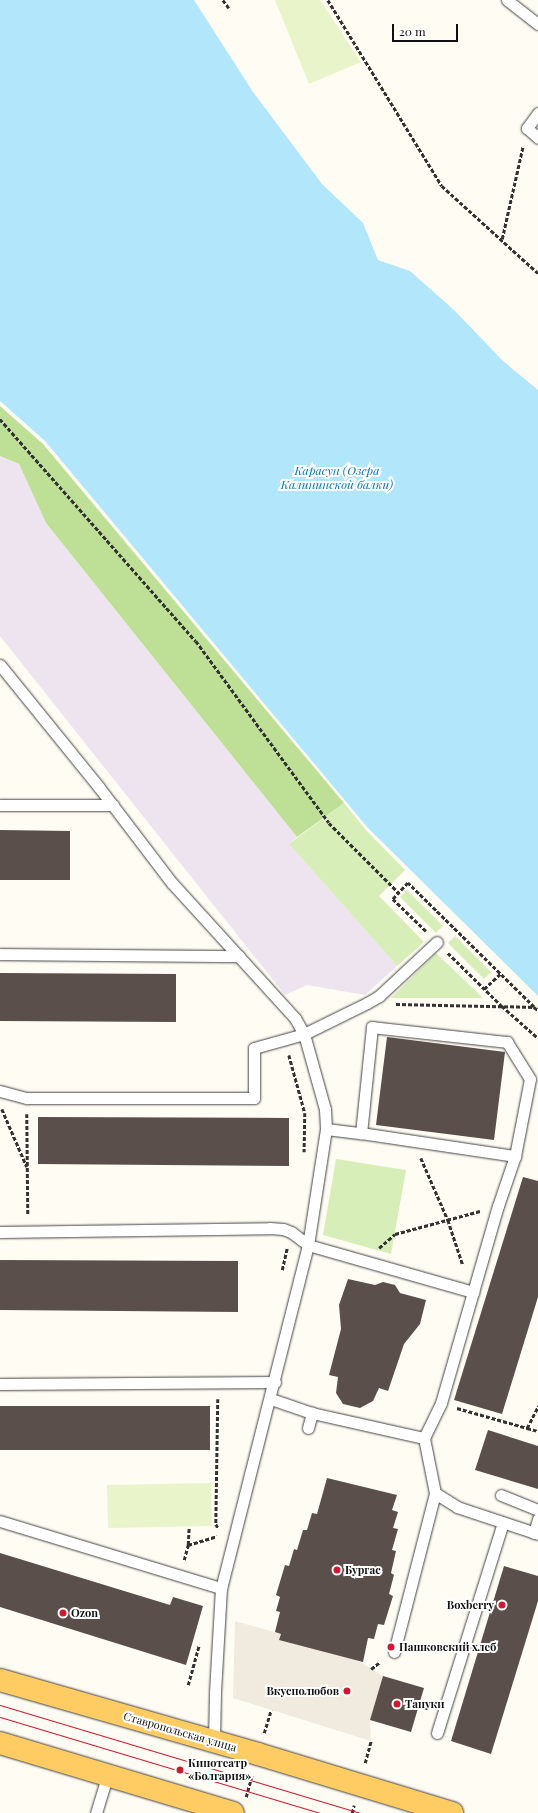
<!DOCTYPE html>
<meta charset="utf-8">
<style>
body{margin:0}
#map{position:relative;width:538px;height:1813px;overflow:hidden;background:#fffcf3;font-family:"Playfair Display",serif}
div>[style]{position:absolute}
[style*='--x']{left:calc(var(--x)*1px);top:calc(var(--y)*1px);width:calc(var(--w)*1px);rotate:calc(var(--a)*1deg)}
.industrial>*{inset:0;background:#ede4ef}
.green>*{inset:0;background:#d8eeb8}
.forest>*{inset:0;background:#bde096}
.pitch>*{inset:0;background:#e9f4cb}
.plaza>*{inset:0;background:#f1ebdf}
.water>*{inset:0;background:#b2e6fb}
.building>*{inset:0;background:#5a4f4b}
.path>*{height:2.5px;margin-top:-1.25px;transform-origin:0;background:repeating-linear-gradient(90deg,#323232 0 4px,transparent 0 6px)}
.roads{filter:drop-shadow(0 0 1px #434343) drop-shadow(0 0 1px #434343)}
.service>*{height:11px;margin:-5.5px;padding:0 5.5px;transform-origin:5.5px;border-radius:5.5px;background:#fff}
.primary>*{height:22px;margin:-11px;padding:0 11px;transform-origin:11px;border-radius:11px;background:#ffcc63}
.tram>*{height:1px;margin:-0.5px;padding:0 0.5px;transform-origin:0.5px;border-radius:0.5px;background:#cd1a32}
.dots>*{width:11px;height:11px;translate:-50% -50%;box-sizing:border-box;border:2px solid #fff;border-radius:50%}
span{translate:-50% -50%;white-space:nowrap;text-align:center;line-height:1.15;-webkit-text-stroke:4px #fff;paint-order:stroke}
.poi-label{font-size:11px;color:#101010;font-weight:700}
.left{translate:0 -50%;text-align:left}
.right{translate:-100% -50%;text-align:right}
.street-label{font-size:11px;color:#101010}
.water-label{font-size:12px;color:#0c75ae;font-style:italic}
.scale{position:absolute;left:392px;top:24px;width:66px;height:18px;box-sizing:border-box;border:2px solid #101010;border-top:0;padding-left:5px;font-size:12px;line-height:14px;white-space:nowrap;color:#101010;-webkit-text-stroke:3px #fff;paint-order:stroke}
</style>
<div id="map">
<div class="industrial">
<div style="clip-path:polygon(0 456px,19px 464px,46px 523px,297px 837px,289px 844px,397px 966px,365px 995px,307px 985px,285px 995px,0 636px)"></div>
</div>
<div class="green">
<div style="clip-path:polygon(344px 803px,366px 830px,405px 870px,379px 896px,424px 942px,397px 966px,289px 844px)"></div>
<div style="clip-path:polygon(407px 890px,443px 926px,436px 933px,400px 897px)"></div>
<div style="clip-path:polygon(455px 936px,491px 972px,484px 979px,448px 943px)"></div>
<div style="clip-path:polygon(436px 953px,483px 998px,391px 998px)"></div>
<div style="clip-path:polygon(336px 1159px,406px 1170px,391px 1254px,323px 1235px)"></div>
</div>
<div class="forest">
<div style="clip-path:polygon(0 406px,43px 444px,344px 803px,297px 837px,46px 523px,19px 464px,0 456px)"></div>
</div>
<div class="pitch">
<div style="clip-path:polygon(275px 0,320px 0,361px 62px,309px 84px)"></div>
<div style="clip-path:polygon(211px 1483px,212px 1526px,108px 1528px,107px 1485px)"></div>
</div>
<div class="plaza">
<div style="clip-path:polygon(235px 1621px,281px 1634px,280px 1639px,357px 1660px,383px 1676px,370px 1720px,371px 1741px,233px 1698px)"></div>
</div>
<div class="water">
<div style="clip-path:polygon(0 0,194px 0,253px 92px,322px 184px,363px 223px,378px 260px,410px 271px,454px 310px,503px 361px,538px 390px,538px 996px,368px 828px,45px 441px,0 401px)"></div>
</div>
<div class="building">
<div style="clip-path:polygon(0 830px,70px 831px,70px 880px,0 880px)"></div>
<div style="clip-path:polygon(0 973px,176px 974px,176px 1022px,0 1021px)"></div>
<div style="clip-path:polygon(387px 1037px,505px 1052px,494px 1140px,376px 1125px)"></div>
<div style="clip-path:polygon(38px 1117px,289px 1118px,289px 1166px,38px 1164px)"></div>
<div style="clip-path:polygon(523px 1177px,538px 1181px,538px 1297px,502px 1414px,454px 1400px)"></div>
<div style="clip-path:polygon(0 1260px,238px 1261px,238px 1312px,0 1310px)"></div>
<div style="clip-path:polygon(348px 1279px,375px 1285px,383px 1282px,395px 1285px,400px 1293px,426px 1300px,420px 1324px,404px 1344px,388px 1391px,379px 1388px,373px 1401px,360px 1408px,343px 1404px,336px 1393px,338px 1377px,329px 1375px,341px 1329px,339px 1305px)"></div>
<div style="clip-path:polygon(0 1406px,210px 1406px,210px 1450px,0 1450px)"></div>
<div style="clip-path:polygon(488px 1430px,538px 1446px,538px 1489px,475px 1470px)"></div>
<div style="clip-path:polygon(327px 1478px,397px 1495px,392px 1510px,398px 1512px,393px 1528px,398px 1529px,392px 1550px,396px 1551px,391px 1573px,394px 1575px,389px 1594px,393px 1596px,384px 1625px,378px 1624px,374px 1639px,368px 1638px,363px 1662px,279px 1640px,281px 1634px,275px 1632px,280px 1612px,276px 1611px,280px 1597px,276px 1595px,285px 1565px,289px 1566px,294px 1549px,297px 1550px,303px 1530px,307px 1530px,312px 1513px,317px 1514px)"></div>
<div style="clip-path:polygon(0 1553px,170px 1605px,173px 1597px,203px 1606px,186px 1665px,0 1607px)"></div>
<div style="clip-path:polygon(504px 1566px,538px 1576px,538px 1601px,491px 1754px,451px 1741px)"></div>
<div style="clip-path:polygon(383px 1676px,424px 1688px,411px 1732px,370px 1720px)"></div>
</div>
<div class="path">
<div style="--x:223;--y:0;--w:10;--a:53"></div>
<div style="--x:328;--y:0;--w:218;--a:58.5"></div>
<div style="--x:442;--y:186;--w:130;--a:42.2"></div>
<div style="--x:502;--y:239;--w:95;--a:-77.3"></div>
<div style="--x:0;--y:419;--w:296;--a:48.6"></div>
<div style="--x:196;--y:641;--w:225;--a:53.8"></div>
<div style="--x:329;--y:823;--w:99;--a:45"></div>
<div style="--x:448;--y:953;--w:76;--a:44.5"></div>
<div style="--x:502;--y:1006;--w:48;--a:41.6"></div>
<div style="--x:484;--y:989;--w:22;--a:-43"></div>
<div style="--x:396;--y:1004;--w:138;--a:1.2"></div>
<div style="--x:534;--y:1007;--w:177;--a:-135.5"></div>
<div style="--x:408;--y:883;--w:22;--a:133"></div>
<div style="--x:393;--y:899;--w:46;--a:44.1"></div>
<div style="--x:534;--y:1007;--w:5;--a:37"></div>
<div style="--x:289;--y:1055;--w:60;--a:74.6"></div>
<div style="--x:305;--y:1113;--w:39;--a:91"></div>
<div style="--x:2;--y:1109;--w:63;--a:66.7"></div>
<div style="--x:27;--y:1114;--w:101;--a:89.4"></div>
<div style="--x:421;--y:1158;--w:68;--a:66.5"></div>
<div style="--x:448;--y:1220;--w:47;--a:71.6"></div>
<div style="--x:379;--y:1248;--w:21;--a:-41"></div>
<div style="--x:395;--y:1234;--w:88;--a:-15.1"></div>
<div style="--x:282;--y:1270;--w:22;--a:-77"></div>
<div style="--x:218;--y:1399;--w:125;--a:90.9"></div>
<div style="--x:216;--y:1524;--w:4;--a:63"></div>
<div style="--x:457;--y:1408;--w:73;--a:15.9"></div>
<div style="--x:527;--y:1428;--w:25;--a:-63"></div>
<div style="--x:527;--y:1428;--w:11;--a:15"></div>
<div style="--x:188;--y:1545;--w:30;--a:-17"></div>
<div style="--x:184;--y:1560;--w:16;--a:-75"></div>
<div style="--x:188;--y:1545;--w:18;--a:-87"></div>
<div style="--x:371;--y:1669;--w:11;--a:-38"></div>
<div style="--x:188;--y:1685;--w:41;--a:-74.6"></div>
<div style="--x:264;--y:1733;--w:24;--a:-73"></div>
<div style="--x:365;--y:1763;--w:23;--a:-75"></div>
<div style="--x:246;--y:1797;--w:23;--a:-75"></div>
<div style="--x:352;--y:1813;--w:8;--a:-76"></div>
</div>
<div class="roads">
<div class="service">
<div style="--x:507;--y:0;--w:39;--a:38"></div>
<div style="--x:538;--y:113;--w:19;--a:126"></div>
<div style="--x:527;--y:128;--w:15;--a:42"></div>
<div style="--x:0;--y:665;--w:156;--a:51"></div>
<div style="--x:98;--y:786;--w:122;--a:52.7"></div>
<div style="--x:172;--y:883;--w:183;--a:47.7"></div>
<div style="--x:295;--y:1018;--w:18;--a:61"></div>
<div style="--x:304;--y:1034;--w:78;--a:74.4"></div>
<div style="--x:325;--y:1109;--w:20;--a:87"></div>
<div style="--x:326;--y:1129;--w:117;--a:98.8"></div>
<div style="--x:308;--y:1245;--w:172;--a:15.9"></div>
<div style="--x:0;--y:805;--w:113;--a:0"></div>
<div style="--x:0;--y:954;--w:239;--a:0.5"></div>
<div style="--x:0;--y:1091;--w:28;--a:15"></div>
<div style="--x:27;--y:1098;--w:227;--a:0"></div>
<div style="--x:254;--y:1098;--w:50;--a:-90"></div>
<div style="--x:254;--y:1048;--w:52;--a:-15.6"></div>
<div style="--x:304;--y:1034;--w:70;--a:-26.2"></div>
<div style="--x:367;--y:1003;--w:14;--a:-30"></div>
<div style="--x:379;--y:996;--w:79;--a:-43"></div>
<div style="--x:326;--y:1129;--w:35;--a:7"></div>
<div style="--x:0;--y:1232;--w:270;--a:-0.8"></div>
<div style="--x:270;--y:1228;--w:13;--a:4"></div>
<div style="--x:283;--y:1229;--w:9;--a:21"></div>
<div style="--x:291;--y:1232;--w:21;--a:37"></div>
<div style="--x:308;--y:1245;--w:354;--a:104.2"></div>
<div style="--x:221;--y:1588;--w:105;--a:93.3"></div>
<div style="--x:215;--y:1693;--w:48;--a:91.2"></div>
<div style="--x:0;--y:1384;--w:275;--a:-0.4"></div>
<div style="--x:271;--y:1399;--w:43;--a:18.9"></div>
<div style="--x:312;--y:1413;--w:115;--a:12.6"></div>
<div style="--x:424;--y:1438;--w:56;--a:78.7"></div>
<div style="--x:435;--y:1493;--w:26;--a:32"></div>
<div style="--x:457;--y:1507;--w:85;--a:18.4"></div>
<div style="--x:308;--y:1428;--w:16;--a:-75"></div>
<div style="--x:424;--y:1438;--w:39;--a:-64"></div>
<div style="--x:441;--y:1403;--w:205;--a:-73.9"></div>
<div style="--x:498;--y:1206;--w:53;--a:-71.2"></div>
<div style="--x:515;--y:1156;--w:78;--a:-79"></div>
<div style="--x:530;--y:1079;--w:44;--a:-121.9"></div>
<div style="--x:507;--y:1042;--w:136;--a:-173.7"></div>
<div style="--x:372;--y:1027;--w:107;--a:95.9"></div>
<div style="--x:361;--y:1133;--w:156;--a:8.5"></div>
<div style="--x:501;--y:1495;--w:40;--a:22"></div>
<div style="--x:0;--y:1521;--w:231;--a:16.9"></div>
<div style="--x:534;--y:1533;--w:15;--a:-74"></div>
<div style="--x:394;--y:1652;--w:164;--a:-75.5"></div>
<div style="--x:437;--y:1733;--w:220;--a:-72.6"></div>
<div style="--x:96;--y:1813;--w:39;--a:-73"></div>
</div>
<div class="primary">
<div style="--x:0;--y:1680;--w:268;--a:16"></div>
<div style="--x:258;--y:1754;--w:203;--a:16.9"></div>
<div style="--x:0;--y:1743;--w:243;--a:16.7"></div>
</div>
</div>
<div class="tram">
<div style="--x:0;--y:1705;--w:377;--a:16.7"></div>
<div style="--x:0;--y:1717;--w:335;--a:16.7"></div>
</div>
<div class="dots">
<div style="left:337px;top:1570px;background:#cd1a32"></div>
<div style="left:502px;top:1605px;background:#cd1a32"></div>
<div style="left:63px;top:1613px;background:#cd1a32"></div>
<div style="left:391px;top:1647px;background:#cd1a32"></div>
<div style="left:347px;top:1691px;background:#cd1a32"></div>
<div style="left:397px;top:1704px;background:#cd1a32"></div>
<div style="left:180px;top:1770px;background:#cd1a32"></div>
</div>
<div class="poi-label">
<span class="left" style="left:345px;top:1570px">Бургас</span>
<span class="right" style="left:494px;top:1605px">Boxberry</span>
<span class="left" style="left:71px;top:1613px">Ozon</span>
<span class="left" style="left:399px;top:1647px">Пашковский хлеб</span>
<span class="right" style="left:339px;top:1691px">Вкуснолюбов</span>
<span class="left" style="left:405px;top:1704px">Тануки</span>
<span class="left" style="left:188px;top:1770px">Кинотеатр<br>«Болгария»</span>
</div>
<div class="street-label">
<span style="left:180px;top:1732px;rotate:16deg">Ставропольская улица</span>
</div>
<div class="water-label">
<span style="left:337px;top:478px">Карасун (Озера<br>Калининской балки)</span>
</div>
<div class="scale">20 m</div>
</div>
